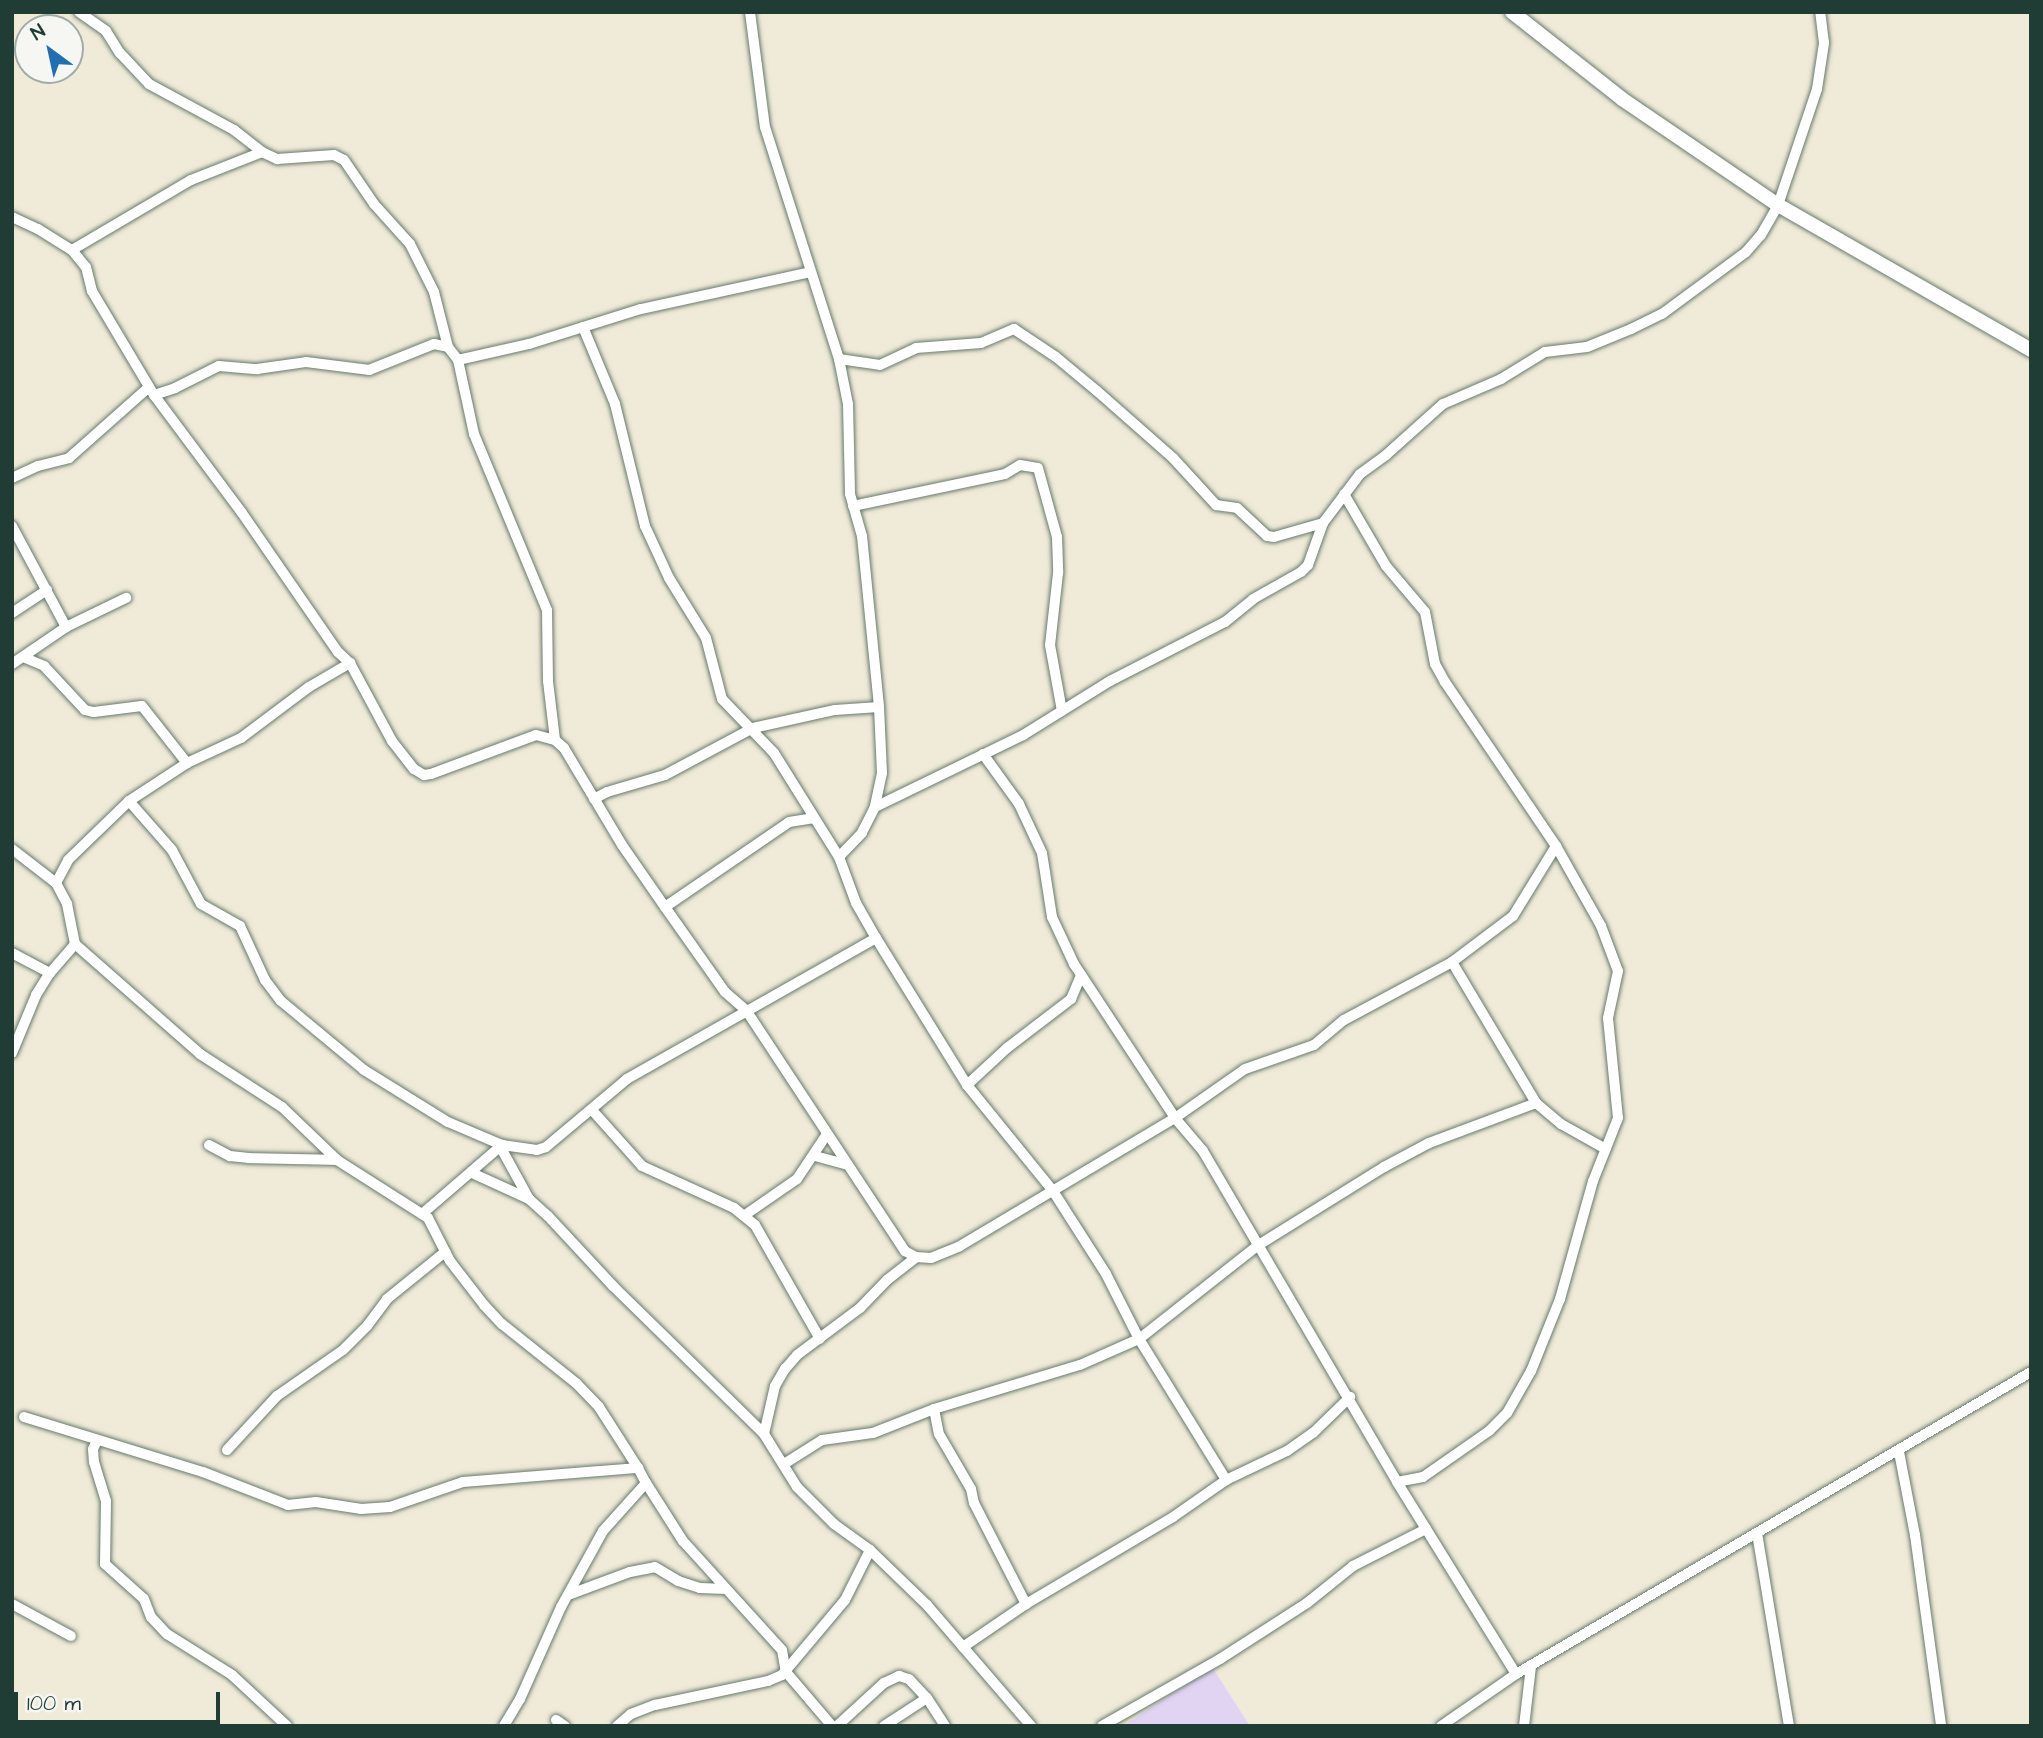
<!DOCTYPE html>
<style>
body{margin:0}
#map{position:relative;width:2043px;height:1738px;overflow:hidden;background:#f0ebd8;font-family:"Architects Daughter",sans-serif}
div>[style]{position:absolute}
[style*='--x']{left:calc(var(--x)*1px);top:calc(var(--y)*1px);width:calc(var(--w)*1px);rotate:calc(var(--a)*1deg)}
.built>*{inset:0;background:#e1d4f3}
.roads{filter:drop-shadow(0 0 2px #687a6d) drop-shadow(0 0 2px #687a6d)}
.minor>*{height:10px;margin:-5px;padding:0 5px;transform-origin:5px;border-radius:5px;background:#fff}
.tertiary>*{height:14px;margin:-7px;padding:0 7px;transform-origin:7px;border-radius:7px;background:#fff}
span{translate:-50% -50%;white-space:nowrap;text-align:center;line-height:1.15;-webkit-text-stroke:6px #f6f6f2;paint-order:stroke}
.frame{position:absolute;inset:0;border:14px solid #1f3d34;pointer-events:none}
.north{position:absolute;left:14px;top:14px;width:70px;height:70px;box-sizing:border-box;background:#f6f6f2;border:2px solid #a0aca6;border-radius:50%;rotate:327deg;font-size:19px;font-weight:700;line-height:28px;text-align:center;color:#1f3d34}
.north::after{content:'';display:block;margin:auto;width:24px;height:32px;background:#1f6fb2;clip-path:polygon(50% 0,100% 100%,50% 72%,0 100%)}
.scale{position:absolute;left:14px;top:1692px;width:206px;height:32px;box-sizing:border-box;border:4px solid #1f3d34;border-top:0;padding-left:9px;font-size:21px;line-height:24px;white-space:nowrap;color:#1f3d34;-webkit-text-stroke:5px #f6f6f2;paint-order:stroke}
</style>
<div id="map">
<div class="built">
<div style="clip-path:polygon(1212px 1667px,1250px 1726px,1123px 1726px)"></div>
</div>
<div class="roads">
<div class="minor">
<div style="--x:79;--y:12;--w:33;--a:35"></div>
<div style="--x:106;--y:31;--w:26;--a:58"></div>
<div style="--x:120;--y:53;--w:42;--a:46.9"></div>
<div style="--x:149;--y:84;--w:97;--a:28.4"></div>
<div style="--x:234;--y:130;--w:36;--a:38"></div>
<div style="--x:262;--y:152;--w:17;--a:25"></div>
<div style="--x:277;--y:159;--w:57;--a:-4"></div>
<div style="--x:334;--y:155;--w:11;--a:27"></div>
<div style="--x:344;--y:160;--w:53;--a:55.7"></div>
<div style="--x:374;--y:204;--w:54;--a:48"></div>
<div style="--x:410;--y:244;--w:54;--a:63.4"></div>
<div style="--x:434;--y:292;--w:57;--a:75.7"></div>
<div style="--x:750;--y:12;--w:116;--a:82.6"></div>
<div style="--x:765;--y:127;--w:244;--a:72.3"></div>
<div style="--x:839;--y:359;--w:46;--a:78.7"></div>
<div style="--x:848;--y:404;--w:90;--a:88.7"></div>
<div style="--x:850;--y:494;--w:44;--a:74.1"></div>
<div style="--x:862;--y:536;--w:172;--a:84.3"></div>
<div style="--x:879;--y:707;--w:66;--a:87.4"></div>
<div style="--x:882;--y:773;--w:35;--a:102"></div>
<div style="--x:875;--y:807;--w:29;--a:117"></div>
<div style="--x:862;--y:833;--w:33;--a:134"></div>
<div style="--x:12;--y:217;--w:29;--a:25"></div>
<div style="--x:38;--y:229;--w:40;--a:32"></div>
<div style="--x:72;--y:250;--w:22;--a:51"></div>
<div style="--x:86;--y:267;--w:25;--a:76"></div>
<div style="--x:92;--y:291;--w:121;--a:59.2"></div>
<div style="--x:154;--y:395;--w:147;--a:53.3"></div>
<div style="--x:242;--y:513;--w:169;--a:55.4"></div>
<div style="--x:338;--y:652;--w:16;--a:43"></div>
<div style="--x:350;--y:663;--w:89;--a:61.7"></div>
<div style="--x:392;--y:741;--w:36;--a:52"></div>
<div style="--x:414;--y:769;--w:12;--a:31"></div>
<div style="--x:424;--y:775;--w:7;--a:-8"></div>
<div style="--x:431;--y:774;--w:112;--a:-20.4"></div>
<div style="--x:536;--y:735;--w:20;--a:15"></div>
<div style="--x:555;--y:740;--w:12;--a:42"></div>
<div style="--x:564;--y:748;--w:113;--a:59.1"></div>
<div style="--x:622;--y:845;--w:75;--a:55.3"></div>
<div style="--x:665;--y:907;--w:104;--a:54.8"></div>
<div style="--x:725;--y:992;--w:28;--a:41"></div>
<div style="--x:746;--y:1010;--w:289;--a:56.6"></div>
<div style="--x:905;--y:1251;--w:13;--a:29"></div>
<div style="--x:916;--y:1257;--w:15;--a:4"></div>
<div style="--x:931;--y:1258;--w:31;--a:-22"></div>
<div style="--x:960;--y:1246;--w:250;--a:-30.8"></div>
<div style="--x:1175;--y:1118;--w:85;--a:-35"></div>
<div style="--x:1245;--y:1069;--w:73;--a:-19.2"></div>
<div style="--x:1314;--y:1045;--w:39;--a:-40"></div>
<div style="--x:1344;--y:1020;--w:123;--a:-28.2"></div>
<div style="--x:1452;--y:962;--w:76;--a:-37"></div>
<div style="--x:1513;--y:916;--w:82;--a:-58.4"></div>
<div style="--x:72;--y:250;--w:138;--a:-30.5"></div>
<div style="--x:191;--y:180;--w:76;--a:-21.5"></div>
<div style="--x:583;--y:327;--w:83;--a:67.4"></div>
<div style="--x:615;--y:404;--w:126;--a:76.2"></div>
<div style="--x:645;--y:526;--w:57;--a:65.2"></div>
<div style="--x:669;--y:578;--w:70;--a:58.3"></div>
<div style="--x:706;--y:638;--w:63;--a:75.3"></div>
<div style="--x:722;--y:699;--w:75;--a:46.1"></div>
<div style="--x:774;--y:753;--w:123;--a:58"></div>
<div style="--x:839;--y:857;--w:49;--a:69.7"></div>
<div style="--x:856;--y:903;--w:40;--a:60.3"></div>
<div style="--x:876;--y:938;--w:173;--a:58.2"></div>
<div style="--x:967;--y:1085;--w:136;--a:50.9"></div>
<div style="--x:1053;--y:1191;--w:98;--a:57.4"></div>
<div style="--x:1106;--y:1274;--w:73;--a:63.1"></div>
<div style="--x:1139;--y:1339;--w:166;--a:58.3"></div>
<div style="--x:839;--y:359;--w:41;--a:8.3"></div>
<div style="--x:880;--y:365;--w:40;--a:-25"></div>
<div style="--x:916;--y:348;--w:65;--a:-4.4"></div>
<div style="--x:981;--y:343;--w:36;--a:-23"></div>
<div style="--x:1014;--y:329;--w:50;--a:33.7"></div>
<div style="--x:1056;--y:357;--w:53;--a:39.7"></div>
<div style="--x:1097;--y:391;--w:101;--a:41.4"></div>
<div style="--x:1173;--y:458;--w:64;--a:47.5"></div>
<div style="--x:1216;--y:505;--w:21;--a:8"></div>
<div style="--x:1237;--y:508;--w:41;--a:43"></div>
<div style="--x:1267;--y:536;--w:7;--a:8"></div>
<div style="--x:1274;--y:537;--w:51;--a:-15.9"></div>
<div style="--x:458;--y:360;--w:73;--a:-12.7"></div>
<div style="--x:529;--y:344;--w:117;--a:-17.4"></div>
<div style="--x:641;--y:309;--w:173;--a:-12.3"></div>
<div style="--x:154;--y:395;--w:22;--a:-18"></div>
<div style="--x:175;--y:388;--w:49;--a:-26.6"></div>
<div style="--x:219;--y:366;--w:38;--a:5"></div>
<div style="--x:257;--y:369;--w:49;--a:-8.1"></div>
<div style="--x:306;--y:362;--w:64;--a:7.2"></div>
<div style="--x:369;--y:370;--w:70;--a:-21.8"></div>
<div style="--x:434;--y:344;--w:14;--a:12"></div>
<div style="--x:448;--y:347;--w:16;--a:52"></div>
<div style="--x:458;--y:360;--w:76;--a:77.8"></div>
<div style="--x:474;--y:434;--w:191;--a:67.5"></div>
<div style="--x:547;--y:610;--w:71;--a:89.2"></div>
<div style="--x:548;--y:681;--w:59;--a:83.2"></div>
<div style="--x:12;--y:478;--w:29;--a:-25"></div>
<div style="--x:38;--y:466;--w:32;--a:-14"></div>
<div style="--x:69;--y:458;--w:107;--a:-41.6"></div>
<div style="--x:1344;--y:494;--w:83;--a:59.7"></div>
<div style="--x:1386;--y:566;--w:60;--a:49.7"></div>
<div style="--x:1425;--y:612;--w:53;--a:79.1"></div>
<div style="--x:1435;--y:664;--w:21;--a:61"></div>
<div style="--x:1445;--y:682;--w:198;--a:55.9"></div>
<div style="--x:1556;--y:846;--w:92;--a:60.6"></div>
<div style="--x:1601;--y:926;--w:48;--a:69.3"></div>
<div style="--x:1618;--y:971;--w:48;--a:102"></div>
<div style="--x:1608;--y:1018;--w:100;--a:84.3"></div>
<div style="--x:1618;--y:1118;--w:68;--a:111.6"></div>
<div style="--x:1593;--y:1181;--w:123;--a:105.6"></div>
<div style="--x:1560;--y:1299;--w:78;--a:111.9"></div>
<div style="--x:1531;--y:1371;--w:48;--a:119.7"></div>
<div style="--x:1507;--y:1413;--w:25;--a:135"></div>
<div style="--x:1489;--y:1431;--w:80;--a:145.1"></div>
<div style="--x:1423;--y:1477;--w:26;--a:169"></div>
<div style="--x:853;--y:506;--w:155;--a:-11.9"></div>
<div style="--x:1005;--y:474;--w:17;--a:-31"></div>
<div style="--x:1020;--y:465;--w:18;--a:9"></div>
<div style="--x:1038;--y:468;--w:72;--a:74.6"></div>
<div style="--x:1057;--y:537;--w:36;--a:88"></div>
<div style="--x:1058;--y:573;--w:72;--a:96.3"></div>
<div style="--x:1050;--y:645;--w:67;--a:79.7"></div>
<div style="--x:12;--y:526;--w:115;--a:61.9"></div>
<div style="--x:12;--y:613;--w:42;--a:-33.3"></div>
<div style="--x:23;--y:657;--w:23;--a:23"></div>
<div style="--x:44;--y:666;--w:60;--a:47"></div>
<div style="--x:85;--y:710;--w:9;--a:13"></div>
<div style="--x:94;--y:712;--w:48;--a:-7.1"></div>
<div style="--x:142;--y:706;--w:73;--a:51.7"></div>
<div style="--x:12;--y:664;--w:65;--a:-34.4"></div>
<div style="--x:66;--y:627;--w:67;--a:-25.8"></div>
<div style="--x:983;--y:754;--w:62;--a:54.2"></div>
<div style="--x:1019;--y:804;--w:54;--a:64.9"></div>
<div style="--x:1042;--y:853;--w:65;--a:81.1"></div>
<div style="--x:1052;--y:917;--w:52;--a:64.9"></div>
<div style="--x:1074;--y:964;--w:184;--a:56.7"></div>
<div style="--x:1175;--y:1118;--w:43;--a:49.7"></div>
<div style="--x:1203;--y:1151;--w:384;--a:59.6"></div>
<div style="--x:1397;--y:1482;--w:226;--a:58.2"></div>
<div style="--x:594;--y:799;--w:15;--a:-28"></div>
<div style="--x:607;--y:792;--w:60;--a:-16.3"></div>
<div style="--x:665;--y:775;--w:100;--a:-28.1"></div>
<div style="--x:753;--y:728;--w:84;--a:-12.4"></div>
<div style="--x:835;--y:710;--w:44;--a:-3.9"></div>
<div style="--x:129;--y:801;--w:65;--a:48.7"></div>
<div style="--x:172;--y:850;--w:61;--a:61.8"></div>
<div style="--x:201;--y:904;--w:45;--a:29.4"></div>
<div style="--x:240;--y:926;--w:60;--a:65.2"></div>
<div style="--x:265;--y:980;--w:26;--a:53"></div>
<div style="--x:281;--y:1001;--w:108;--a:39.7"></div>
<div style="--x:364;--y:1070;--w:99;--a:31.8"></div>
<div style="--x:448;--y:1122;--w:59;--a:23.1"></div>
<div style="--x:502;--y:1145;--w:35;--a:8"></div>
<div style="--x:537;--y:1150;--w:9;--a:-18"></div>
<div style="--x:546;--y:1147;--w:106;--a:-40"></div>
<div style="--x:627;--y:1079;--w:286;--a:-29.5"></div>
<div style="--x:875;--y:807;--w:165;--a:-25.9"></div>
<div style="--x:1023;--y:735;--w:102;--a:-31.8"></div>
<div style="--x:1110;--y:681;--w:129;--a:-27.2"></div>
<div style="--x:1225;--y:622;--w:36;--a:-39"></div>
<div style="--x:1253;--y:599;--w:55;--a:-29.4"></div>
<div style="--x:1301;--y:572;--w:10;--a:-45"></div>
<div style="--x:1308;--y:565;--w:45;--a:-70.3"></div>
<div style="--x:1323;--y:523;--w:61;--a:-52.9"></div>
<div style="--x:1360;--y:474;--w:32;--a:-36"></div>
<div style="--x:1386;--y:455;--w:76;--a:-41.8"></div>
<div style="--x:1443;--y:404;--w:63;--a:-23.3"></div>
<div style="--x:1501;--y:379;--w:52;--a:-31.5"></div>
<div style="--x:1545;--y:352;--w:42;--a:-6.8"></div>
<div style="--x:1587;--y:347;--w:48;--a:-22.2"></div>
<div style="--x:1631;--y:329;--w:34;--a:-26"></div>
<div style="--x:1662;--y:314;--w:104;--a:-36.4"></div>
<div style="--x:1746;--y:252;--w:23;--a:-49"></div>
<div style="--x:1761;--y:235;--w:34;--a:-60"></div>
<div style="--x:1778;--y:205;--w:122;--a:-71.4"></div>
<div style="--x:1817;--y:89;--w:47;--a:-81.3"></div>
<div style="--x:1824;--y:43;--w:31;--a:-97"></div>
<div style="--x:12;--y:849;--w:56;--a:37.7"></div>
<div style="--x:56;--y:883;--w:24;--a:62"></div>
<div style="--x:67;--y:904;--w:41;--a:78.7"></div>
<div style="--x:75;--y:944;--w:167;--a:41.3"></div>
<div style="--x:200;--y:1054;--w:98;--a:32.9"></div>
<div style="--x:282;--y:1107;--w:76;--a:43.9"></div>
<div style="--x:337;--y:1160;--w:108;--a:32.5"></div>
<div style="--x:428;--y:1218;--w:48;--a:62.9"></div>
<div style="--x:450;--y:1261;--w:56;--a:52.3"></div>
<div style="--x:484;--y:1305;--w:26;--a:47"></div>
<div style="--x:502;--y:1324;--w:95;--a:38.6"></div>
<div style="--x:576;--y:1383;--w:33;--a:46"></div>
<div style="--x:599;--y:1407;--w:72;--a:57.4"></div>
<div style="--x:638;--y:1468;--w:17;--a:62"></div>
<div style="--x:646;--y:1483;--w:64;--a:131.9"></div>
<div style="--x:603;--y:1531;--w:87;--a:118.9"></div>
<div style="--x:561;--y:1607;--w:101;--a:114"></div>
<div style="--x:520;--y:1699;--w:31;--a:121"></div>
<div style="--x:56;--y:883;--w:26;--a:-62"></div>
<div style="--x:68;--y:860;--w:85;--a:-44"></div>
<div style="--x:129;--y:801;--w:69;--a:-33.2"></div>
<div style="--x:187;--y:763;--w:60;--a:-24.8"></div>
<div style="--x:241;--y:738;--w:85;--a:-36.9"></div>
<div style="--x:309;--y:687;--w:48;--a:-30.3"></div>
<div style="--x:665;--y:907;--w:150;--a:-34.4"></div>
<div style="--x:789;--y:822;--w:24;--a:-9"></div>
<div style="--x:12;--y:953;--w:43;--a:27.8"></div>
<div style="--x:1452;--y:962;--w:164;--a:59.2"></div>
<div style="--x:1536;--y:1103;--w:33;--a:40"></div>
<div style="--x:1561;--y:1124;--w:51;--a:29.1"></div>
<div style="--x:12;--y:1053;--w:63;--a:-67.5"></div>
<div style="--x:36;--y:995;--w:26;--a:-58"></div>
<div style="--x:50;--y:973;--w:38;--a:-49"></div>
<div style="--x:967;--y:1085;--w:54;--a:-42.8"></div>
<div style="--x:1007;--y:1048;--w:81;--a:-37.4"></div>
<div style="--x:1071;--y:999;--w:26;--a:-67"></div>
<div style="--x:592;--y:1110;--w:75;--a:48.2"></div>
<div style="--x:642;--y:1166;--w:101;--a:24.5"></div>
<div style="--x:734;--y:1208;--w:27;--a:39"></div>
<div style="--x:755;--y:1225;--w:131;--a:60.3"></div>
<div style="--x:209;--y:1145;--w:24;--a:28"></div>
<div style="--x:230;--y:1156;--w:19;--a:6"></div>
<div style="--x:249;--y:1158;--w:88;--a:1.3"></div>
<div style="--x:501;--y:1148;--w:58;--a:61.2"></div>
<div style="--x:815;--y:1156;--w:34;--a:15"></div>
<div style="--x:472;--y:1173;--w:63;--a:24.5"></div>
<div style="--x:529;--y:1199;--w:25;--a:42"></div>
<div style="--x:548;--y:1216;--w:96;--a:47.1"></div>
<div style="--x:613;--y:1286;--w:211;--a:44.4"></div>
<div style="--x:764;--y:1434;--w:62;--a:58.1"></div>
<div style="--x:797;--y:1487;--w:52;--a:45"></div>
<div style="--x:834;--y:1524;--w:44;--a:35.8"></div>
<div style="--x:870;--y:1550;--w:79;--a:44"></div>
<div style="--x:927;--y:1605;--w:160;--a:49.3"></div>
<div style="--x:422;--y:1214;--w:106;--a:-40.8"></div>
<div style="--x:745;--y:1215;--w:63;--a:-34.7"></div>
<div style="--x:797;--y:1179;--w:54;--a:-56.3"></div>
<div style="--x:934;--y:1409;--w:25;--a:79"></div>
<div style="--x:939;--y:1434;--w:64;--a:59.8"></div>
<div style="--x:971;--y:1489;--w:14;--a:78"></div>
<div style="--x:974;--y:1503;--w:114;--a:62.8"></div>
<div style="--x:24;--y:1417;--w:187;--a:17.1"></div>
<div style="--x:203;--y:1472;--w:91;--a:21.2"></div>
<div style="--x:288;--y:1505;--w:28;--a:-6"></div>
<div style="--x:316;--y:1502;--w:46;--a:8.8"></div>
<div style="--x:361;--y:1509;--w:29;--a:-4"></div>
<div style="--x:390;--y:1507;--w:77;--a:-18.9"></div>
<div style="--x:463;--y:1482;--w:176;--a:-4.6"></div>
<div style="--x:764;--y:1434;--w:49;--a:-77.1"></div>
<div style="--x:775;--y:1386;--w:20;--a:-60"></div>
<div style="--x:785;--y:1369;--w:18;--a:-49"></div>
<div style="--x:797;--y:1355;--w:79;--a:-36.7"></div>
<div style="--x:860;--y:1308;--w:39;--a:-46"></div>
<div style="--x:887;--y:1280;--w:37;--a:-38"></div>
<div style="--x:97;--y:1441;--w:9;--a:117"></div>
<div style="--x:93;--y:1449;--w:13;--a:86"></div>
<div style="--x:94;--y:1462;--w:41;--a:72.9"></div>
<div style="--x:106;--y:1501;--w:63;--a:90.9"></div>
<div style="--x:105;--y:1564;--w:52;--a:41.9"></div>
<div style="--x:144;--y:1599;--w:19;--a:69"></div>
<div style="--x:151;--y:1617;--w:23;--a:47"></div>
<div style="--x:167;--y:1634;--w:77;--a:32.2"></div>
<div style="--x:232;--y:1675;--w:75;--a:42.8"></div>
<div style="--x:227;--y:1450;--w:74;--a:-47.2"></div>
<div style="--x:277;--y:1396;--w:80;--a:-34.9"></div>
<div style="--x:343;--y:1350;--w:34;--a:-45"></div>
<div style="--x:367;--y:1326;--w:34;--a:-53"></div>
<div style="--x:387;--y:1299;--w:75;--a:-39"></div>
<div style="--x:1899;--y:1452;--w:85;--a:79.1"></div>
<div style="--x:1915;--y:1535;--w:193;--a:82.2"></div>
<div style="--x:784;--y:1464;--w:45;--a:-32.3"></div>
<div style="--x:822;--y:1440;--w:51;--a:-7.8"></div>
<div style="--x:873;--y:1433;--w:66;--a:-21.5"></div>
<div style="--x:934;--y:1409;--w:152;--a:-16.8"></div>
<div style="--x:1080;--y:1365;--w:64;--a:-23.8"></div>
<div style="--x:1139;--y:1339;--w:150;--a:-38.2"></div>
<div style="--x:1257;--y:1246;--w:150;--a:-31.9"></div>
<div style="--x:1384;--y:1167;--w:51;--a:-28.1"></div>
<div style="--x:1429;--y:1143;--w:114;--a:-20.5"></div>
<div style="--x:646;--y:1483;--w:69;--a:57.5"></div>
<div style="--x:683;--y:1541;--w:147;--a:47.8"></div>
<div style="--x:782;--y:1650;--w:22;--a:80"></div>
<div style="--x:786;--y:1672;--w:71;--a:49.6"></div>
<div style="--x:1757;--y:1533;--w:196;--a:80.6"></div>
<div style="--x:568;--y:1595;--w:66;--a:-20.4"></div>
<div style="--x:630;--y:1572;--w:25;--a:-11"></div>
<div style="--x:655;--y:1567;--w:27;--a:31"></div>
<div style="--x:678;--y:1581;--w:23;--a:18"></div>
<div style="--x:700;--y:1588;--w:26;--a:2"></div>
<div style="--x:12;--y:1604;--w:67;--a:28.5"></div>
<div style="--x:963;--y:1647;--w:76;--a:-34.3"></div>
<div style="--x:1026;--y:1604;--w:171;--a:-30.6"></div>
<div style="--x:1173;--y:1517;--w:65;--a:-34.9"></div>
<div style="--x:1226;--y:1480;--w:68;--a:-25.4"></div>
<div style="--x:1287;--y:1451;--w:32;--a:-35"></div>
<div style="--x:1313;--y:1433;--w:52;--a:-44.2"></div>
<div style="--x:556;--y:1720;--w:11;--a:34"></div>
<div style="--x:617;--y:1726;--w:18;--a:-41"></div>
<div style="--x:631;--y:1714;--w:26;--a:-21"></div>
<div style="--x:655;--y:1705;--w:116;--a:-12"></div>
<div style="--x:768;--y:1681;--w:15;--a:-23"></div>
<div style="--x:782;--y:1675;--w:98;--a:-50"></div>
<div style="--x:845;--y:1600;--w:56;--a:-63.4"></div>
<div style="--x:837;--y:1726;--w:64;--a:-42.5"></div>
<div style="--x:884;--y:1683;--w:17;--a:-25"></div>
<div style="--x:899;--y:1676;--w:10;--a:17"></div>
<div style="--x:909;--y:1679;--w:26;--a:47"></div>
<div style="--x:927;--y:1698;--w:33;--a:57"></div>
<div style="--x:884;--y:1726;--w:51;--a:-33.1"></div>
<div style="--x:1102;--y:1726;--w:136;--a:-29.6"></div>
<div style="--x:1220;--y:1659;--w:103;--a:-32.8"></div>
<div style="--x:1307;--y:1603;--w:59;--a:-38.8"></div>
<div style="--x:1353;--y:1566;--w:82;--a:-26.9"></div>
<div style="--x:1441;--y:1726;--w:91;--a:-34.7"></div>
<div style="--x:1516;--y:1674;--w:597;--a:-30.39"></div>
<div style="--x:1524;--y:1726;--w:60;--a:-83.3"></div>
</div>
<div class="tertiary">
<div style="--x:1512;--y:12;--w:140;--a:38.3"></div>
<div style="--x:1622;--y:99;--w:189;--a:34.2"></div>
<div style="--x:1778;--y:205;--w:292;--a:29.8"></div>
</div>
</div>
<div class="frame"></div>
<div class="north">N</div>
<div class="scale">100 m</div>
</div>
